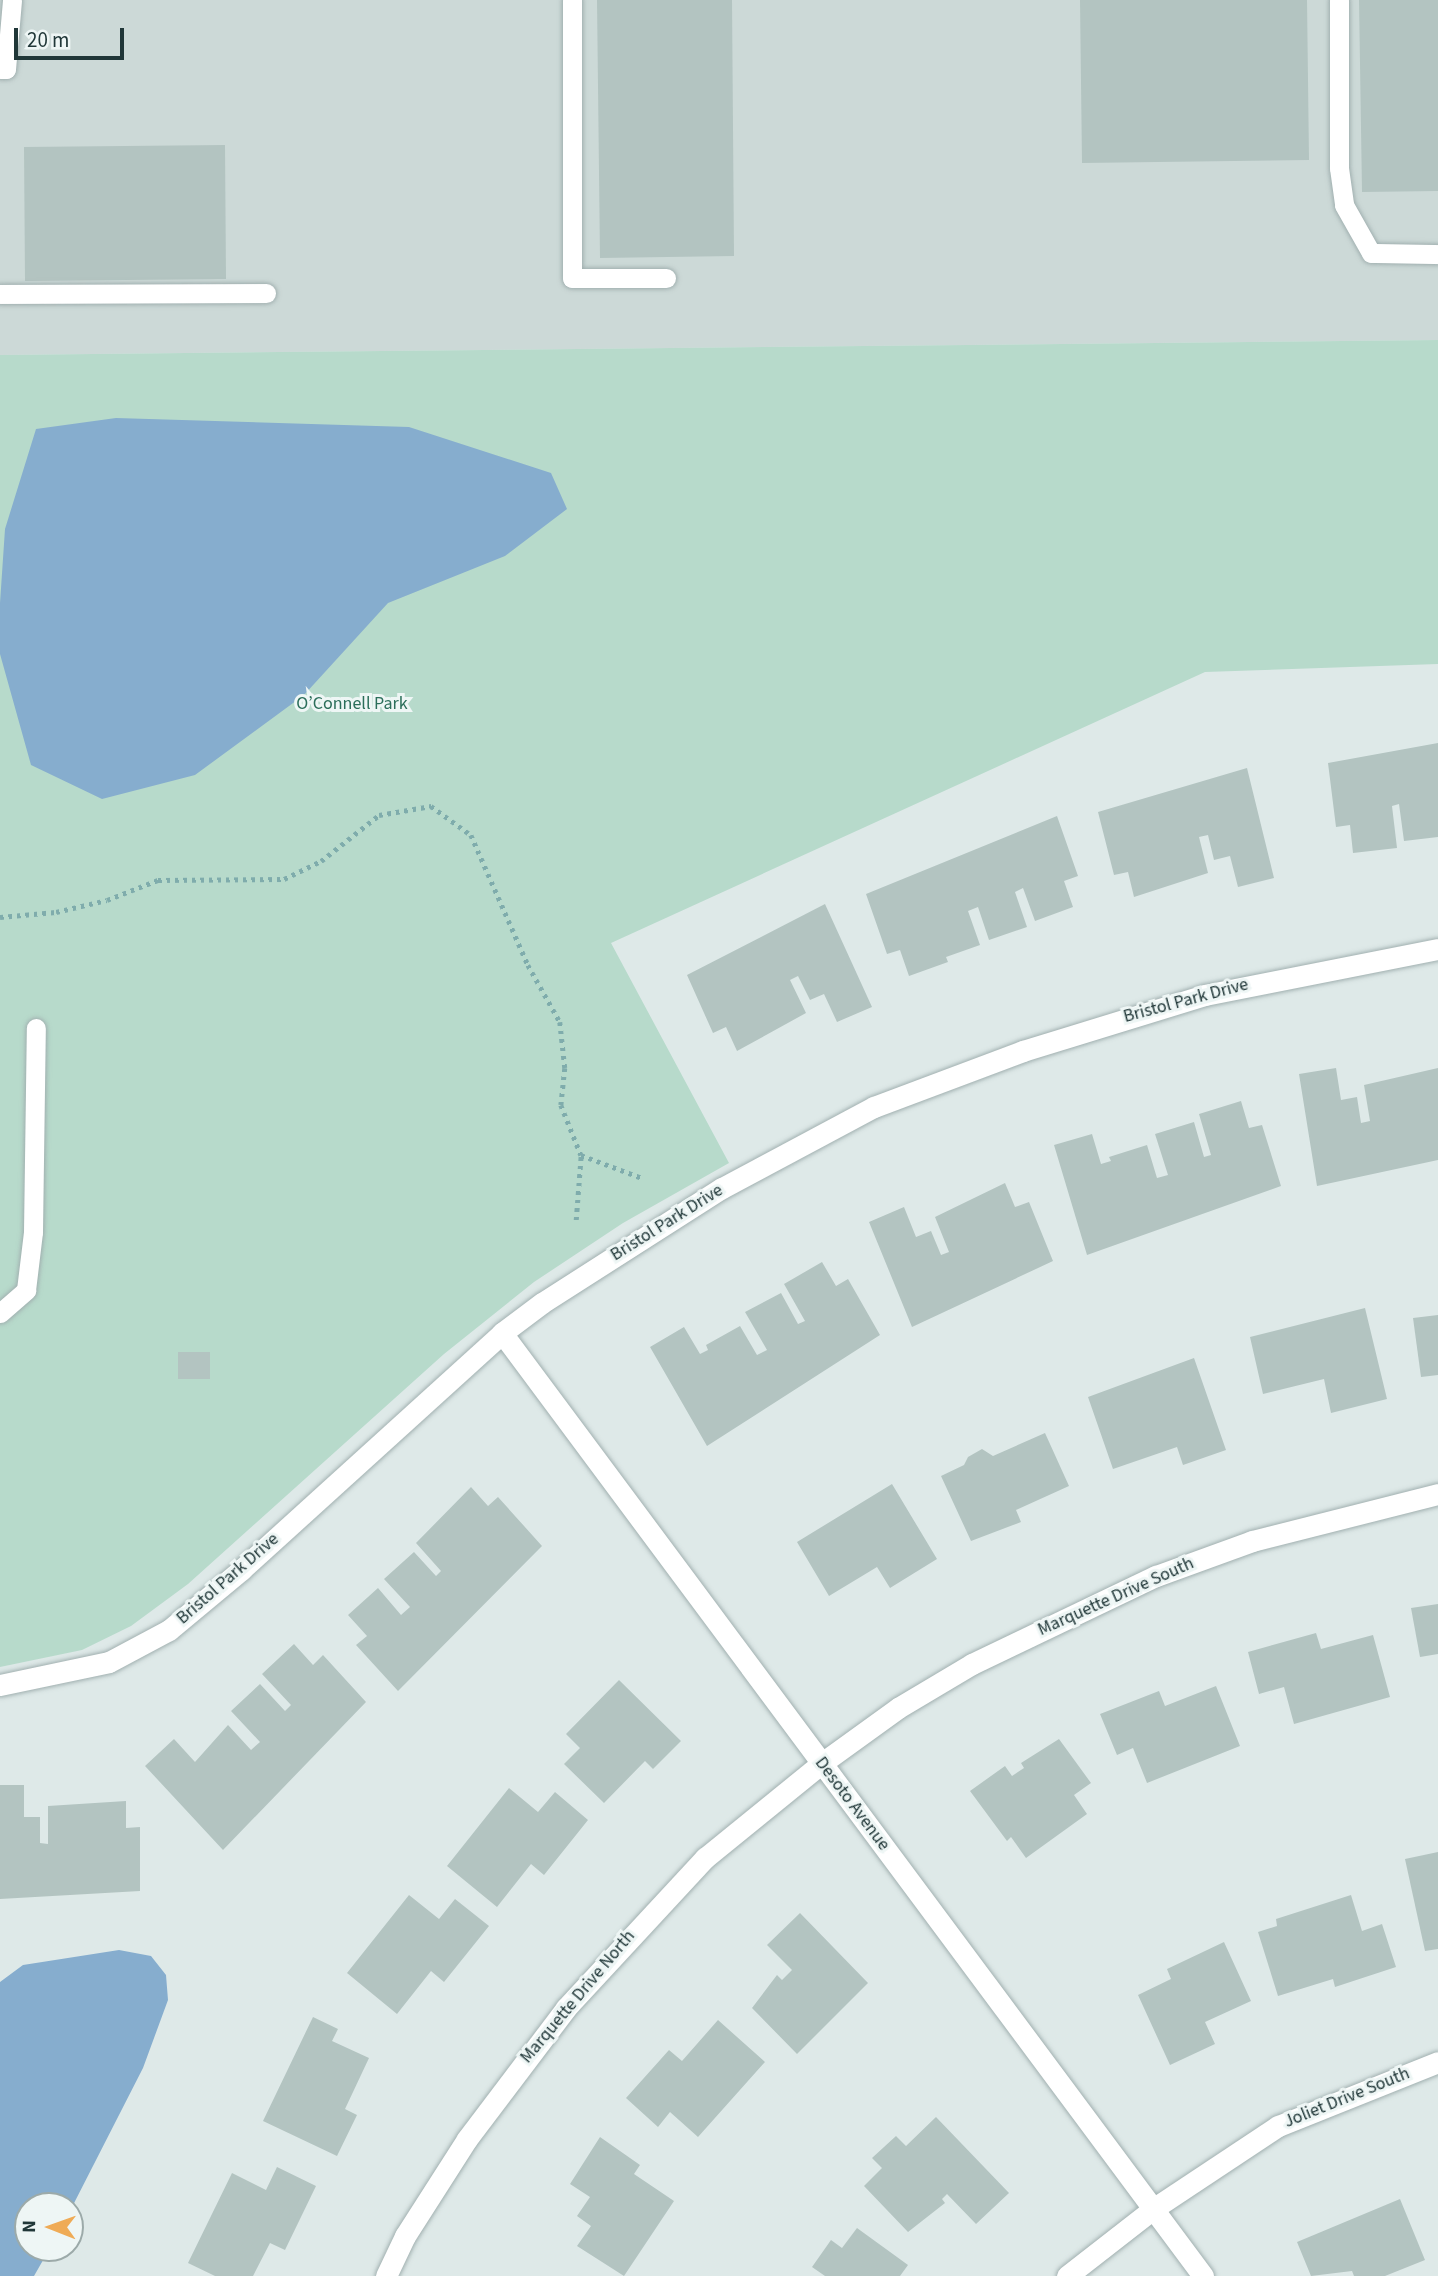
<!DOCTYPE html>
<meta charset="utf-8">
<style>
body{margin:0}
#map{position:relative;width:1438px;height:2276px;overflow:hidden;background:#dee9e8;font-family:"Source Sans 3",sans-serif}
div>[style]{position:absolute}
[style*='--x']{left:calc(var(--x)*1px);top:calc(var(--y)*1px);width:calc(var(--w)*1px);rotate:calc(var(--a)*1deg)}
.built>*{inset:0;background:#ccd9d7}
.green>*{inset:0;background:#b7dacb}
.water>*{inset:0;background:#86adce}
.building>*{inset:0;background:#b3c4c1}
.path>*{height:4.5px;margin-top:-2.25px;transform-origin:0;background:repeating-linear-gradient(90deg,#7facac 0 3.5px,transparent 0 8.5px)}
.roads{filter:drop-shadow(0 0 2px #a1b0b0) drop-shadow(0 0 2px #a1b0b0)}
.service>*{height:19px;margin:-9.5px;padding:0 9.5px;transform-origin:9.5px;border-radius:9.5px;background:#fff}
.minor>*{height:21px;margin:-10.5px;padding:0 10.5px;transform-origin:10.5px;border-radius:10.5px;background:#fff}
span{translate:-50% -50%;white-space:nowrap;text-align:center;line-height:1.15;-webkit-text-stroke:6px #eef6f5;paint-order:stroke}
.park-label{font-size:18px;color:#2b6e5a}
.street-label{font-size:18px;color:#203738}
.north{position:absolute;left:14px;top:2192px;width:70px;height:70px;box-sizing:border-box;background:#eef6f5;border:2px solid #9caaa9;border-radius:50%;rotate:271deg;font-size:19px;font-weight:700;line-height:28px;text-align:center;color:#203738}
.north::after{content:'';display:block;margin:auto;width:24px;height:32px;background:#efab56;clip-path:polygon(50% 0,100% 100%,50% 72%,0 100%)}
.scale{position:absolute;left:14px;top:28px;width:110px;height:32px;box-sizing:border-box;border:4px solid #203738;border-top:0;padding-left:9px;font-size:21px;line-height:24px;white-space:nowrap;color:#203738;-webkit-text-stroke:5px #eef6f5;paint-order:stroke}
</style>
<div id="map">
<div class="built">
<div style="clip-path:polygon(0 0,1438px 0,1438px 340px,0 355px)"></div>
</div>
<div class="green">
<div style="clip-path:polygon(1438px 340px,1438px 664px,1205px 672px,611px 943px,729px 1163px,623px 1223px,534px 1282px,444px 1354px,188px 1584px,131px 1626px,82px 1650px,0 1667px,0 355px)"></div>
</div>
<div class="water">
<div style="clip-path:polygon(116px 418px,409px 427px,551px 473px,567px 509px,505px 556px,388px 603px,304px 695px,195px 775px,102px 799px,31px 765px,0 654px,0 603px,5px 529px,36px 429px)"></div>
<div style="clip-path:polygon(119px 1950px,151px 1956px,166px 1975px,168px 2000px,143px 2068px,70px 2211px,70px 2206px,28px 2206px,28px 2248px,50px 2248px,34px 2276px,0 2276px,0 1982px,23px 1965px)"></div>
</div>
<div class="building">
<div style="clip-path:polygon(597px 0,732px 0,734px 256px,600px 258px)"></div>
<div style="clip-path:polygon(1080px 0,1307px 0,1309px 160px,1082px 163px)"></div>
<div style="clip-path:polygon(1359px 0,1438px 0,1438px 191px,1362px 192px)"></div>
<div style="clip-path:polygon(225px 145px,226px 279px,25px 281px,24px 147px)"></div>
<div style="clip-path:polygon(1438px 743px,1438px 837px,1404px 841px,1399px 804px,1392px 806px,1397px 848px,1353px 853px,1350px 825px,1336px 827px,1328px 763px)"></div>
<div style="clip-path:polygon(1247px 768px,1274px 878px,1238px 887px,1230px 856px,1214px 860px,1208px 835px,1199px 837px,1208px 873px,1134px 897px,1128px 872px,1114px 875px,1098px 812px)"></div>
<div style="clip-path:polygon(1057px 816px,1078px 876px,1064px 881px,1073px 907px,1035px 921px,1023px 888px,1015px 892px,1027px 927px,989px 940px,978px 907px,968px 911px,980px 945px,946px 957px,948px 962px,909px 976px,900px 950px,887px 954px,866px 894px)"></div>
<div style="clip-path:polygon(825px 904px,872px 1007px,837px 1022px,824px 994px,810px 1000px,798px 976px,790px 980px,806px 1013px,737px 1051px,726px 1027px,713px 1033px,687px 975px)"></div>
<div style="clip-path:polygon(1336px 1068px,1341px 1100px,1357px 1097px,1361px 1123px,1370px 1121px,1364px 1085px,1438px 1068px,1438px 1160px,1317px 1186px,1299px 1074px)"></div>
<div style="clip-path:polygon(1241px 1101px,1249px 1128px,1262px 1125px,1281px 1186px,1087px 1255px,1054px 1145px,1092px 1134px,1101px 1164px,1111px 1161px,1109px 1157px,1147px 1145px,1157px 1178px,1168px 1175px,1155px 1134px,1194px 1122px,1204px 1157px,1211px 1155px,1199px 1114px)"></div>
<div style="clip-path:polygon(1005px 1183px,1015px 1207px,1029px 1202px,1053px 1261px,912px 1327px,869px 1222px,904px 1207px,916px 1237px,931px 1231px,941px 1255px,949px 1252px,935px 1217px)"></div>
<div style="clip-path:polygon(822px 1262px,836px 1286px,848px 1279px,880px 1335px,707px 1446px,650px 1347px,684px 1327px,700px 1354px,708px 1350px,706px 1345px,740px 1326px,757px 1355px,767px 1350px,745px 1312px,781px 1293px,798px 1324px,805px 1321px,784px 1284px)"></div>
<div style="clip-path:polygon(1365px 1308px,1387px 1399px,1331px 1413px,1324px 1379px,1263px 1394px,1250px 1337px)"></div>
<div style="clip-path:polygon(1438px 1315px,1438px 1375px,1421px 1377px,1413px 1318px)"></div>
<div style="clip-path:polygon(178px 1352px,210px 1352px,210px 1379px,178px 1379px)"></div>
<div style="clip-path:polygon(1194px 1358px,1226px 1450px,1183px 1465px,1177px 1447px,1113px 1469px,1088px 1397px)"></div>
<div style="clip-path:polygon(1045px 1433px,1069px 1486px,1016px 1510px,1021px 1522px,971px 1541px,941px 1476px,964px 1465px,968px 1457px,982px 1449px,993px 1456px)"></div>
<div style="clip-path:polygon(892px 1484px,937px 1559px,890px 1588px,877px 1567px,829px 1596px,797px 1542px)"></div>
<div style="clip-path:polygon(471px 1487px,488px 1506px,498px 1497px,542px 1546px,398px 1691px,356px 1645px,367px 1636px,348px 1615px,378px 1588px,401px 1615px,410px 1607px,384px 1579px,414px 1552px,436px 1576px,441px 1571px,416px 1543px)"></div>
<div style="clip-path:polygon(1438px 1604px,1438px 1654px,1420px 1657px,1411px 1608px)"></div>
<div style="clip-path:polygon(1316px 1633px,1321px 1649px,1373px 1635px,1390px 1697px,1294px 1724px,1284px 1687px,1259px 1694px,1248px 1652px)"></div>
<div style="clip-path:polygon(294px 1644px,313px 1665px,323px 1655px,366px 1702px,223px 1850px,145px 1766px,174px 1739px,195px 1762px,228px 1725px,251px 1750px,260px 1742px,231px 1711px,260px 1684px,285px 1711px,291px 1705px,262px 1674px)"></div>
<div style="clip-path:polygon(619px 1680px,681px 1741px,653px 1769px,645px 1761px,604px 1803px,564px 1764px,580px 1748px,566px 1734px)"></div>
<div style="clip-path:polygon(1216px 1686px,1240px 1746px,1147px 1783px,1133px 1748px,1117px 1755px,1100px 1714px,1159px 1691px,1165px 1706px)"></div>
<div style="clip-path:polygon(1059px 1739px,1091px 1783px,1074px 1795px,1087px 1814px,1026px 1858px,1011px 1837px,1007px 1841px,970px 1791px,1005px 1766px,1012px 1776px,1024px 1768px,1021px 1763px)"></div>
<div style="clip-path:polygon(0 1785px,24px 1785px,24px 1817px,40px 1817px,40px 1843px,48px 1844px,48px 1806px,126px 1801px,126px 1828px,140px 1827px,140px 1891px,0 1899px)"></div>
<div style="clip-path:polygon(509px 1788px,538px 1812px,555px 1792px,588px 1820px,544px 1875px,531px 1864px,497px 1907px,447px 1866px)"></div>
<div style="clip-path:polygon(1438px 1852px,1438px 1949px,1425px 1951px,1405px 1859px)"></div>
<div style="clip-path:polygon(409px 1895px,439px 1919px,455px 1899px,489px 1926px,444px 1982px,431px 1971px,397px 2014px,347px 1973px)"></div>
<div style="clip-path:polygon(1351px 1895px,1362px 1931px,1382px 1924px,1396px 1967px,1335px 1987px,1333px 1979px,1278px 1996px,1258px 1932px,1277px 1926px,1276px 1919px)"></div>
<div style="clip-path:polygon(800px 1913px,868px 1983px,797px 2054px,752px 2008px,777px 1975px,782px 1980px,792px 1970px,767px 1945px)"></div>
<div style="clip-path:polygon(1224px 1942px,1251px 2001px,1205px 2022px,1215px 2044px,1170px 2065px,1138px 1995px,1171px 1979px,1167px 1969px)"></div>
<div style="clip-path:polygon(313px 2017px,338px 2029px,332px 2041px,369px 2058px,345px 2109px,357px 2115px,337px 2156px,263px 2121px)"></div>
<div style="clip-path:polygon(718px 2020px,765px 2062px,698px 2137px,670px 2112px,658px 2127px,626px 2098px,669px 2050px,682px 2061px)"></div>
<div style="clip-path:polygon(936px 2117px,1009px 2193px,976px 2224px,947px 2194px,942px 2199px,945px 2203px,908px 2232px,864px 2186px,882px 2168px,872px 2158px,896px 2136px,906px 2146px)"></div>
<div style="clip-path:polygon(600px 2137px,640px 2165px,634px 2174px,674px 2201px,624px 2276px,577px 2246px,591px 2226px,577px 2216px,590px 2197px,570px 2184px)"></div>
<div style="clip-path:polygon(277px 2167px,316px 2186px,285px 2250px,270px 2243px,253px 2276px,215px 2276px,188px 2263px,232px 2173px,266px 2190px)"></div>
<div style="clip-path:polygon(1400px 2199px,1425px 2260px,1385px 2276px,1354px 2276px,1352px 2271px,1311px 2276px,1297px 2242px)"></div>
<div style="clip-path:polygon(857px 2228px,908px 2265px,900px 2276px,825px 2276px,812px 2267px,831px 2240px,842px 2248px)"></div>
</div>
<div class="path">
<div style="--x:0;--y:917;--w:56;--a:-5.1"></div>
<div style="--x:56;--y:912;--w:52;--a:-13.2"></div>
<div style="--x:107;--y:900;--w:55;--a:-21.4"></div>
<div style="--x:158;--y:880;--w:126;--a:-0.5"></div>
<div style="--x:284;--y:879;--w:41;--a:-25.9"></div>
<div style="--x:321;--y:861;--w:74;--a:-38.4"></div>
<div style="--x:379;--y:815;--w:53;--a:-9.8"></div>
<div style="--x:431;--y:806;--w:49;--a:35.9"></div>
<div style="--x:471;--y:835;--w:142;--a:66.3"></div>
<div style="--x:528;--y:965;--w:65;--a:60.7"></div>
<div style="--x:560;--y:1022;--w:46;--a:83.8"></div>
<div style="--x:565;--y:1068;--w:37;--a:96"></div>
<div style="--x:561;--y:1105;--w:54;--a:68.2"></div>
<div style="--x:576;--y:1220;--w:65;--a:-85.6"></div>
<div style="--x:581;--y:1155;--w:65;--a:20.7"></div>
</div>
<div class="roads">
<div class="service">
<div style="--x:572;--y:0;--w:278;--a:90"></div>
<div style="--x:572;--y:278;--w:94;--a:0"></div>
<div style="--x:1339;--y:0;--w:168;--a:90"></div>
<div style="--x:1339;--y:168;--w:37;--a:82"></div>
<div style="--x:1344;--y:205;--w:55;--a:60.6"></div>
<div style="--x:1371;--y:253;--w:67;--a:0.9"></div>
<div style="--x:0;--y:69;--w:6;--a:0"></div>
<div style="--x:6;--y:69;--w:69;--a:-85"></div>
<div style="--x:0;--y:294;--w:266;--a:-0.2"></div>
<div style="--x:0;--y:1313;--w:35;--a:-41"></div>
<div style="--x:26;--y:1290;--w:58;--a:-83.1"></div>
<div style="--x:33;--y:1232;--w:204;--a:-89.2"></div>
</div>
<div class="minor">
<div style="--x:502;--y:1333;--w:1175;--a:53.37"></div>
<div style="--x:0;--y:1685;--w:111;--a:-11.9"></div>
<div style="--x:109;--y:1662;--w:68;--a:-28.1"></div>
<div style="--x:169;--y:1630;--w:94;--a:-39.8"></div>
<div style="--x:241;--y:1570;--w:353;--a:-42.2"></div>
<div style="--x:502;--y:1333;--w:50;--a:-36.9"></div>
<div style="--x:542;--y:1303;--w:214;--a:-32.6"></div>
<div style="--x:722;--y:1188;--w:172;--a:-28.1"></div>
<div style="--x:874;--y:1107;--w:159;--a:-20.6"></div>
<div style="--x:1023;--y:1051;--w:190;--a:-17.1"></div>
<div style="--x:1205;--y:995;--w:237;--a:-11.2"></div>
<div style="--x:386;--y:2276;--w:44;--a:-64.6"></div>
<div style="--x:405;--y:2236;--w:115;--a:-57.4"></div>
<div style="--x:467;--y:2139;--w:164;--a:-52.9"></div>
<div style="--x:566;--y:2008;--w:205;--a:-47.2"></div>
<div style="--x:705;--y:1858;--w:151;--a:-39.1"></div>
<div style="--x:822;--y:1763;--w:94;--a:-35.9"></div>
<div style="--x:898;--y:1708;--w:86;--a:-30.7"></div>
<div style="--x:972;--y:1664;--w:204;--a:-25.6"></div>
<div style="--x:1156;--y:1576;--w:102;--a:-20"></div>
<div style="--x:1252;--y:1541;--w:192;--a:-14.2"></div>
<div style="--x:1067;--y:2276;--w:109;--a:-37.9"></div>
<div style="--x:1153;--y:2209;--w:150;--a:-33.6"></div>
<div style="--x:1278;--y:2126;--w:172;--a:-21.8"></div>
</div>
</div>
<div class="park-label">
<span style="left:352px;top:704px">O’Connell Park</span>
</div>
<div class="street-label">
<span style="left:1186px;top:1001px;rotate:-15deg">Bristol Park Drive</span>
<span style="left:667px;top:1223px;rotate:-32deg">Bristol Park Drive</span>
<span style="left:228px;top:1579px;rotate:-41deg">Bristol Park Drive</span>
<span style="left:1116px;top:1597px;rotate:-24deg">Marquette Drive South</span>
<span style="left:852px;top:1804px;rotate:53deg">Desoto Avenue</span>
<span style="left:578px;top:1997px;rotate:-50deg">Marquette Drive North</span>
<span style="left:1347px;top:2098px;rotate:-22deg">Joliet Drive South</span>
</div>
<div class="north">N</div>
<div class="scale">20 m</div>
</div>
